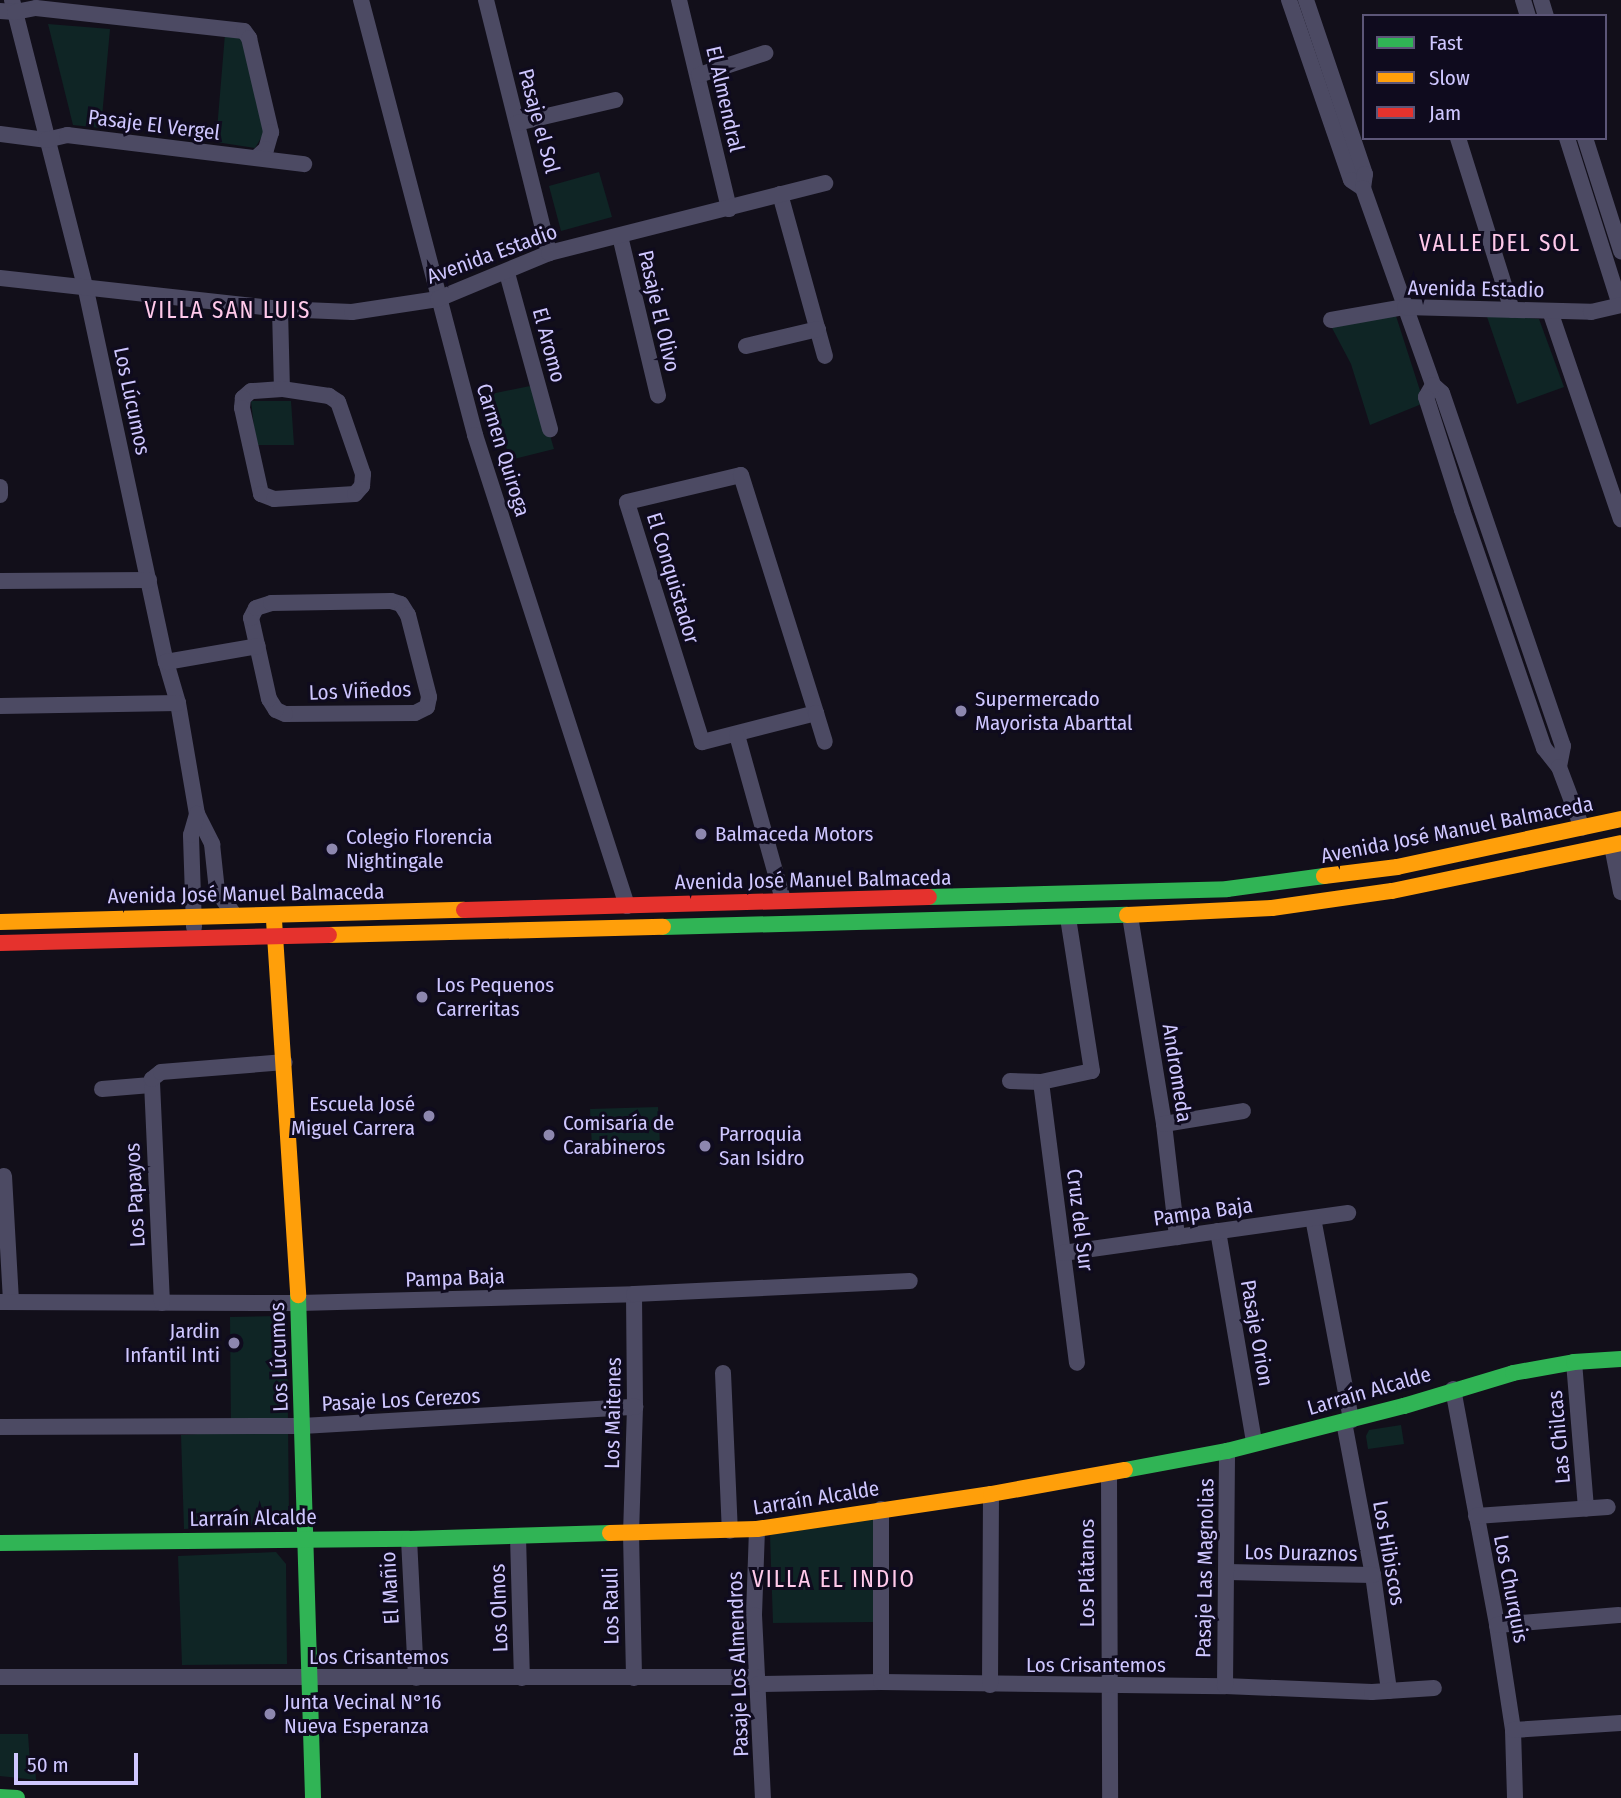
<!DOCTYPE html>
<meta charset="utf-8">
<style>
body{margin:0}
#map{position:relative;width:1621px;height:1798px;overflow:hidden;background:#120f1a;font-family:"Fira Sans Condensed",sans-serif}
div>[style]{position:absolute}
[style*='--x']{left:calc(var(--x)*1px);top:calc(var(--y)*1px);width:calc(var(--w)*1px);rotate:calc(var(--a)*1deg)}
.green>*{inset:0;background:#0f2525}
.street>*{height:16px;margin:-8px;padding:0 8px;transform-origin:8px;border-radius:8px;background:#4c4a63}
.fast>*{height:16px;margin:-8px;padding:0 8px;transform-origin:8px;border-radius:8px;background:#30b455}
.slow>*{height:16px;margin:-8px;padding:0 8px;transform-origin:8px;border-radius:8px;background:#ff9f0a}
.jam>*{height:16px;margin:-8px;padding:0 8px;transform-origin:8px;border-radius:8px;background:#e5322d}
.dots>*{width:19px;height:19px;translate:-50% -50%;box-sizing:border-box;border:4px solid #0f0b1e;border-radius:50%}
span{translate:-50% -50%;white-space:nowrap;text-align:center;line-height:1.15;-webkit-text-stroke:6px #0f0b1e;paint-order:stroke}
.street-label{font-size:21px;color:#cfc7ff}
.poi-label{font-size:21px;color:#cfc7ff}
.left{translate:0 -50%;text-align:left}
.right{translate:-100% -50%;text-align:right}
.neighbourhood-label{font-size:23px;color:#ffc9ea;letter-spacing:2px}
.legend{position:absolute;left:1362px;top:14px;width:245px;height:126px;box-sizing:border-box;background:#0f0b1e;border:2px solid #5c5678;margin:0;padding:9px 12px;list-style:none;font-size:21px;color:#cfc7ff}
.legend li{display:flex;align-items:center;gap:14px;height:35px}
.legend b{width:35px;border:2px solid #5c5678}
.scale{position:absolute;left:14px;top:1753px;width:124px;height:32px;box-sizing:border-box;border:4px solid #cfc7ff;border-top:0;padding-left:9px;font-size:21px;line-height:24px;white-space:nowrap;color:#cfc7ff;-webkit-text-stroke:5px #0f0b1e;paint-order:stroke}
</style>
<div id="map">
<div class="green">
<div style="clip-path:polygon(48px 24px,110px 29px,101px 128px,73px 125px)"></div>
<div style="clip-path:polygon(225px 34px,243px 39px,264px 133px,255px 148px,216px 142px)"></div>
<div style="clip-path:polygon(599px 172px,612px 217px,561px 231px,549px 186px)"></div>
<div style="clip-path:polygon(1486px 314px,1539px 319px,1564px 387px,1517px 404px)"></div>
<div style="clip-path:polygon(1396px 316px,1424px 403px,1370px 425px,1351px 364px,1331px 326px)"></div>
<div style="clip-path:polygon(535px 385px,554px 449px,510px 460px,491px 394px)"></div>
<div style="clip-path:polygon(251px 401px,291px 401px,294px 445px,256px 445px)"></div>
<div style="clip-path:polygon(658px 1107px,660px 1145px,592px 1147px,590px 1109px)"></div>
<div style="clip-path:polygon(280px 1316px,287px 1325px,289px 1518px,282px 1525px,184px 1529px,181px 1435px,231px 1432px,230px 1317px)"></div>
<div style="clip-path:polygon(1401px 1425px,1404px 1444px,1368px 1449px,1366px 1436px,1369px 1430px)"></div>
<div style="clip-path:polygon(874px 1519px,873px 1622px,773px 1623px,770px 1535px)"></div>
<div style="clip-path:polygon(276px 1552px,286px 1564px,287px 1664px,182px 1665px,178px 1556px)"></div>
<div style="clip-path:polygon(0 1734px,28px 1734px,30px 1763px,35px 1763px,36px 1780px,0 1776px)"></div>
</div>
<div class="street">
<div style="--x:12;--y:0;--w:299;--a:75.7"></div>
<div style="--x:86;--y:290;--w:381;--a:77.9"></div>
<div style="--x:166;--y:662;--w:43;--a:73.7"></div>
<div style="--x:178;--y:703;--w:113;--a:80.3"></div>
<div style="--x:197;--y:814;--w:34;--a:63"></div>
<div style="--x:212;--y:844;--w:47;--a:83.9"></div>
<div style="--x:217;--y:891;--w:29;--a:54"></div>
<div style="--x:361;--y:0;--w:450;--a:75.3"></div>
<div style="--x:475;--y:435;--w:495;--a:72.1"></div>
<div style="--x:486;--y:0;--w:261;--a:76"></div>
<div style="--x:679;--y:0;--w:215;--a:76.5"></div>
<div style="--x:1289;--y:0;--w:190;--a:71"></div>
<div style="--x:1351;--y:180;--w:14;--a:34"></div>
<div style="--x:1306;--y:0;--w:184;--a:71.3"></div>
<div style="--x:1365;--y:174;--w:14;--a:98"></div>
<div style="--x:1363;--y:188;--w:209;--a:70.4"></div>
<div style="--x:1433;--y:385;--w:12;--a:42"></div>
<div style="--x:1442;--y:393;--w:373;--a:71.1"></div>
<div style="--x:1563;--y:746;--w:21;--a:101"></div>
<div style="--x:1523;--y:0;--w:17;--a:73"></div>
<div style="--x:1541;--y:0;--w:17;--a:73"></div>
<div style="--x:0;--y:11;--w:15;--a:4"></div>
<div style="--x:15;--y:12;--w:21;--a:-11"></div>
<div style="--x:36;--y:8;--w:209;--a:6.3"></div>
<div style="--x:244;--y:31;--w:9;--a:54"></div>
<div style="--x:249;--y:38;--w:97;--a:76.8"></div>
<div style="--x:271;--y:132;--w:18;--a:106"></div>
<div style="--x:266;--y:149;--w:13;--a:138"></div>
<div style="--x:699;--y:75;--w:70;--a:-18.4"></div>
<div style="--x:517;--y:123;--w:101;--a:-13.2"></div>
<div style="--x:0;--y:134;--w:46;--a:7.4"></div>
<div style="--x:46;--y:140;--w:22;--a:-13"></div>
<div style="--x:67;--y:135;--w:239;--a:7"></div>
<div style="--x:1458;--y:138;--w:180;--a:72.6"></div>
<div style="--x:1567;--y:138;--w:175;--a:72.4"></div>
<div style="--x:1585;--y:138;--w:119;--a:72.3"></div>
<div style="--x:780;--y:194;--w:168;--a:74.5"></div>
<div style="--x:620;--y:236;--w:164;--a:76.6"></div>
<div style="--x:507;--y:273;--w:162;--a:74.6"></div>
<div style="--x:0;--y:278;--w:282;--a:6.3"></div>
<div style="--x:280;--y:309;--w:72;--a:2.4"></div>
<div style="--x:352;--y:312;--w:87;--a:-8.6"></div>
<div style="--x:438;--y:299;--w:120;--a:-22.5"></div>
<div style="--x:549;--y:253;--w:285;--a:-14.2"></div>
<div style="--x:280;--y:309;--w:80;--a:88.6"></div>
<div style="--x:282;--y:389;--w:31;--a:176"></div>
<div style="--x:251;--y:391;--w:11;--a:139"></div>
<div style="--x:243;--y:398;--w:10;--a:96"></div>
<div style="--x:242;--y:408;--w:88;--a:77.5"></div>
<div style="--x:261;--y:494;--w:14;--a:21"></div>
<div style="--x:274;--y:499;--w:81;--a:-3.5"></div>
<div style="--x:355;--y:494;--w:11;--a:-49"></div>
<div style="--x:362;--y:486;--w:12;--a:-85"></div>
<div style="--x:363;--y:474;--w:76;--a:-109.1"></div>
<div style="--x:338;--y:402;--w:11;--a:-146"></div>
<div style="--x:329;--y:396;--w:48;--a:-171.5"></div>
<div style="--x:1550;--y:311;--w:220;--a:71.2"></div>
<div style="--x:1331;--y:320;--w:75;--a:-10"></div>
<div style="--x:1405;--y:307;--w:186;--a:1.5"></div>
<div style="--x:1591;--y:312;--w:31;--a:-13"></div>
<div style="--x:746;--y:346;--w:74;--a:-13.3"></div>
<div style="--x:1433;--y:385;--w:14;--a:120"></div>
<div style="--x:1426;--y:397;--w:119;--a:72.3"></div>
<div style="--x:1462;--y:510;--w:252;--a:71"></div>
<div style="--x:1544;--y:748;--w:24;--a:52"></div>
<div style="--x:1559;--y:767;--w:65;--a:69.3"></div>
<div style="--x:0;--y:487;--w:8;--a:90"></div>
<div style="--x:0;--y:581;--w:149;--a:-0.4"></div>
<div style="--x:391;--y:601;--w:10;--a:17"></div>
<div style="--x:401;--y:604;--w:13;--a:58"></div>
<div style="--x:408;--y:615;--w:85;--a:75.6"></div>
<div style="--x:429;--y:697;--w:10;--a:101"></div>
<div style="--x:427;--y:707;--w:13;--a:153"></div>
<div style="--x:415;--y:713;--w:130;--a:179.6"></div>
<div style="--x:285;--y:714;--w:10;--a:-156"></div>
<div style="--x:276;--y:710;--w:13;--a:-122"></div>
<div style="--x:269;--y:699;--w:83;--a:-102.5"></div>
<div style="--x:251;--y:618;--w:11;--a:-63"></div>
<div style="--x:256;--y:608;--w:16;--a:-18"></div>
<div style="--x:271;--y:603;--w:120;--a:-1"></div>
<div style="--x:166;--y:662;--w:93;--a:-9.9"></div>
<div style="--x:0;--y:706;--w:178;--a:-1"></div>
<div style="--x:816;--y:713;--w:118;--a:165.7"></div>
<div style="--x:702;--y:742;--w:251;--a:-107.4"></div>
<div style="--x:627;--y:502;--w:117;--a:-13.3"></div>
<div style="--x:741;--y:475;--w:250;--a:72.5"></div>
<div style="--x:816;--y:713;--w:30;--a:73"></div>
<div style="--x:737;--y:735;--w:171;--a:74.4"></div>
<div style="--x:1612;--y:846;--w:47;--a:78.9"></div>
<div style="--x:1130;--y:916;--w:211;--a:80.7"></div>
<div style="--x:1164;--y:1124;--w:114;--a:83.4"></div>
<div style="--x:194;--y:927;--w:92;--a:-91.9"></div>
<div style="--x:191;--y:835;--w:22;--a:-74"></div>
<div style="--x:1010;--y:1081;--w:31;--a:2"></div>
<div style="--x:1041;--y:1082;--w:52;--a:-12.2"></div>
<div style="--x:1092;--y:1071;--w:155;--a:-98.9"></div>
<div style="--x:1041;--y:1082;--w:283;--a:82.7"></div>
<div style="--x:102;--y:1089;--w:49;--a:-4.7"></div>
<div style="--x:1164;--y:1124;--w:80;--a:-9.3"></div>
<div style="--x:4;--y:1176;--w:126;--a:86.8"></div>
<div style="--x:1313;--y:1218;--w:206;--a:79.3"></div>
<div style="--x:1218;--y:1231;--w:214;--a:80.3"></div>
<div style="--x:1063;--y:1253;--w:288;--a:-8"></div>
<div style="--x:634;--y:1294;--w:113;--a:89.5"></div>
<div style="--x:635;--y:1407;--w:126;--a:91.8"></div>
<div style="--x:631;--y:1533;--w:145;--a:88.8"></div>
<div style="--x:0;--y:1302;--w:299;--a:0.2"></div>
<div style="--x:299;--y:1303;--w:335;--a:-1.5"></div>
<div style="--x:634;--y:1294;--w:276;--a:-2.7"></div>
<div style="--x:162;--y:1303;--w:224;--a:-92.6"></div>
<div style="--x:152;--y:1079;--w:11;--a:-38"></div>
<div style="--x:161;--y:1072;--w:124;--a:-4.6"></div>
<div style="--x:1574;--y:1362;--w:147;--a:85.3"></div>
<div style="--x:723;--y:1373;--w:158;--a:87.5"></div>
<div style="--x:1453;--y:1389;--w:240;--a:79.4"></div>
<div style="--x:1497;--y:1625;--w:106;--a:81.3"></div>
<div style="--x:1513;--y:1730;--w:68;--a:88.3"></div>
<div style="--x:1344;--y:1422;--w:156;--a:79.3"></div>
<div style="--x:1373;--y:1575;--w:117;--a:82.1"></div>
<div style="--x:0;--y:1427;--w:302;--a:-0.2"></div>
<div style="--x:302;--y:1426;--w:334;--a:-3.3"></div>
<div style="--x:1109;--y:1474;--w:324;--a:89.8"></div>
<div style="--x:881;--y:1509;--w:173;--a:90"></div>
<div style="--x:1476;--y:1516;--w:132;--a:-3.9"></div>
<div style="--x:757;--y:1529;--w:86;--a:92"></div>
<div style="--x:754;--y:1615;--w:183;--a:87.2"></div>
<div style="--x:518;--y:1537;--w:141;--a:88.4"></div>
<div style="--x:409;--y:1539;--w:139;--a:87.1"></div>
<div style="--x:1228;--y:1572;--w:145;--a:1.2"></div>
<div style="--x:1497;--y:1625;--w:122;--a:-4.7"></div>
<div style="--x:0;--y:1677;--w:757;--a:0"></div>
<div style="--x:758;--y:1684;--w:123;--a:-0.9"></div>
<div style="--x:881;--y:1682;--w:344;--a:0.7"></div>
<div style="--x:1225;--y:1686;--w:147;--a:2.3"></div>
<div style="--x:1372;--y:1692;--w:62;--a:-3.7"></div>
<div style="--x:990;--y:1685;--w:191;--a:-89.7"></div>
<div style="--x:1225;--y:1686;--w:235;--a:-89.5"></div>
<div style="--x:1513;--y:1730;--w:108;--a:-3.7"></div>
</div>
<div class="fast">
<div style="--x:929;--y:897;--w:298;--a:-1.5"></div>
<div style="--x:1227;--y:889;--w:98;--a:-7.6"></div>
<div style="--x:663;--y:927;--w:464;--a:-1.5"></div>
<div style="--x:298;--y:1295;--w:503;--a:88.29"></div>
<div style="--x:1125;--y:1470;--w:104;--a:-10.6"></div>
<div style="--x:1227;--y:1451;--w:183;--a:-14.3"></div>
<div style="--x:1404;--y:1406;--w:114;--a:-16.8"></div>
<div style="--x:1513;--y:1373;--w:62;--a:-10.2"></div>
<div style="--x:1574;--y:1362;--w:47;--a:-3.7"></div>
<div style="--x:0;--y:1543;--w:409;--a:-0.6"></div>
<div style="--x:409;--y:1539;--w:201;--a:-1.7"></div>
<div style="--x:0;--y:1797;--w:17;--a:3"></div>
</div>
<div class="slow">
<div style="--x:1324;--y:876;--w:74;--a:-7"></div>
<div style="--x:1397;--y:867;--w:229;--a:-12.1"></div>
<div style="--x:1127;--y:915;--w:145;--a:-2.8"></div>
<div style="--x:1272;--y:908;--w:121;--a:-8.1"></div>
<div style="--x:1392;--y:891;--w:234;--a:-11.8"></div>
<div style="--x:274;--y:920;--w:376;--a:86.3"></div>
<div style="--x:0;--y:922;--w:464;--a:-1.5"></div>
<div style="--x:329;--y:935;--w:334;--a:-1.4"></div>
<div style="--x:610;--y:1533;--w:147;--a:-1.6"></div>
<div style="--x:757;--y:1529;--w:237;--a:-8.5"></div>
<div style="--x:991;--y:1494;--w:136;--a:-10.2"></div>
</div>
<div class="jam">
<div style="--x:464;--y:910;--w:465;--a:-1.6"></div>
<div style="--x:0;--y:943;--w:329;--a:-1.4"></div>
</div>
<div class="dots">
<div style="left:961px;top:711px;background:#8d87af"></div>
<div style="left:701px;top:834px;background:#8d87af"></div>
<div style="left:332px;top:849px;background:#8d87af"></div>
<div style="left:422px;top:997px;background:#8d87af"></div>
<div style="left:429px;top:1116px;background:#8d87af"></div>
<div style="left:549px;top:1135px;background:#8d87af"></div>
<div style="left:705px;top:1146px;background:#8d87af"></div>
<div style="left:234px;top:1343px;background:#8d87af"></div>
<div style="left:270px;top:1714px;background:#8d87af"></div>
</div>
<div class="street-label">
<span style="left:725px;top:99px;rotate:77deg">El Almendral</span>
<span style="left:539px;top:121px;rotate:75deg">Pasaje el Sol</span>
<span style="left:154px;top:125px;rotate:7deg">Pasaje El Vergel</span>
<span style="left:492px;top:254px;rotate:-20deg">Avenida Estadio</span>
<span style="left:1476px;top:289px;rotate:1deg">Avenida Estadio</span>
<span style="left:659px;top:311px;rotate:77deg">Pasaje El Olivo</span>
<span style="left:549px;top:345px;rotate:75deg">El Aromo</span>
<span style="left:132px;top:401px;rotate:78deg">Los Lúcumos</span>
<span style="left:503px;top:450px;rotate:73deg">Carmen Quiroga</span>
<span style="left:673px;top:578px;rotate:73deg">El Conquistador</span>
<span style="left:360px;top:691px;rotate:-2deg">Los Viñedos</span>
<span style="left:1457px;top:830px;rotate:-11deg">Avenida José Manuel Balmaceda</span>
<span style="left:813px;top:880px;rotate:-1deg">Avenida José Manuel Balmaceda</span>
<span style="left:246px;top:894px;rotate:-1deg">Avenida José Manuel Balmaceda</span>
<span style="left:1177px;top:1073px;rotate:81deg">Andromeda</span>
<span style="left:135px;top:1195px;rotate:-93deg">Los Papayos</span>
<span style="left:1203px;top:1212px;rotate:-8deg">Pampa Baja</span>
<span style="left:1080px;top:1220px;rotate:83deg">Cruz del Sur</span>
<span style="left:455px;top:1278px;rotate:-2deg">Pampa Baja</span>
<span style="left:1257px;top:1333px;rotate:80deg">Pasaje Orion</span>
<span style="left:279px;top:1357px;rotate:-92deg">Los Lúcumos</span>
<span style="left:1369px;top:1391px;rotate:-16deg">Larraín Alcalde</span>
<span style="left:401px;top:1400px;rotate:-3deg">Pasaje Los Cerezos</span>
<span style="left:613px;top:1413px;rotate:-89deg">Los Maitenes</span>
<span style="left:1559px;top:1437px;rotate:-95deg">Las Chilcas</span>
<span style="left:816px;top:1498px;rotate:-9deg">Larraín Alcalde</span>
<span style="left:253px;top:1518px;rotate:-1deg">Larraín Alcalde</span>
<span style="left:1301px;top:1553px;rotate:1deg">Los Duraznos</span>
<span style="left:1389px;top:1553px;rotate:80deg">Los Hibiscos</span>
<span style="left:1205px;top:1568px;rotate:-89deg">Pasaje Las Magnolias</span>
<span style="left:1087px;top:1573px;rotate:-90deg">Los Plátanos</span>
<span style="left:390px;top:1588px;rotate:-93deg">El Mañio</span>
<span style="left:1511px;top:1589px;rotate:79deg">Los Churquis</span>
<span style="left:611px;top:1606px;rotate:-91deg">Los Rauli</span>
<span style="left:499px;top:1608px;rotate:-92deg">Los Olmos</span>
<span style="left:379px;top:1657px">Los Crisantemos</span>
<span style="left:738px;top:1664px;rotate:-92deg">Pasaje Los Almendros</span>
<span style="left:1096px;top:1665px">Los Crisantemos</span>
</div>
<div class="poi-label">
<span class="left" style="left:975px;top:711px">Supermercado<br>Mayorista Abarttal</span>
<span class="left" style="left:715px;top:834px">Balmaceda Motors</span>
<span class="left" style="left:346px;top:849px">Colegio Florencia<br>Nightingale</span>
<span class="left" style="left:436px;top:997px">Los Pequenos<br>Carreritas</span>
<span class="right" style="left:415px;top:1116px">Escuela José<br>Miguel Carrera</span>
<span class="left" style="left:563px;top:1135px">Comisaría de<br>Carabineros</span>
<span class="left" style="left:719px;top:1146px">Parroquia<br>San Isidro</span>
<span class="right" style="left:220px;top:1343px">Jardin<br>Infantil Inti</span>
<span class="left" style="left:284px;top:1714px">Junta Vecinal N°16<br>Nueva Esperanza</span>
</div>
<div class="neighbourhood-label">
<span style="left:1500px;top:243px">VALLE DEL SOL</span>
<span style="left:228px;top:310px">VILLA SAN LUIS</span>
<span style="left:834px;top:1579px">VILLA EL INDIO</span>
</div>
<ul class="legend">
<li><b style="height:9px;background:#30b455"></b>Fast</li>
<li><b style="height:9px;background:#ff9f0a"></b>Slow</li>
<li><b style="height:9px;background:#e5322d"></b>Jam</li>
</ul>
<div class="scale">50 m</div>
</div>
